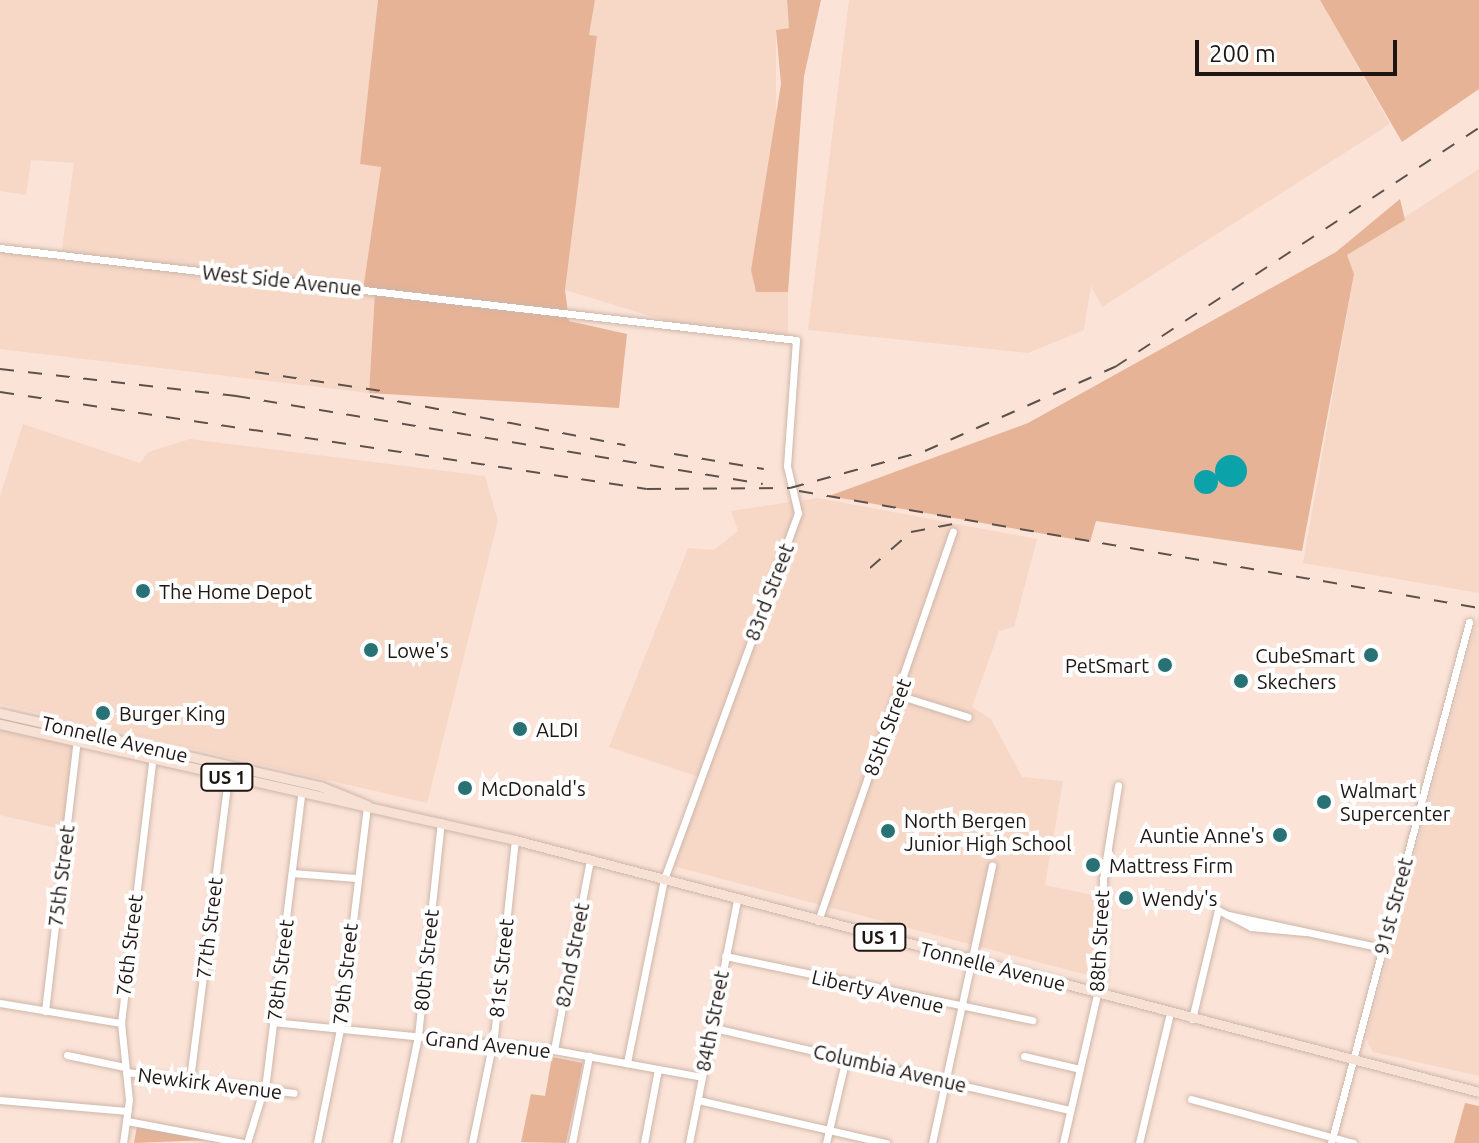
<!DOCTYPE html>
<style>
body{margin:0}
#map{position:relative;width:1479px;height:1143px;overflow:hidden;background:#fbe3d7;font-family:Ubuntu,sans-serif}
div>[style]{position:absolute}
[style*='--x']{left:calc(var(--x)*1px);top:calc(var(--y)*1px);width:calc(var(--w)*1px);rotate:calc(var(--a)*1deg)}
.built>*{inset:0;background:#f7d8c7}
.green>*{inset:0;background:#e6b397}
.water>*{inset:0;background:#0ba3a9}
.round{border-radius:50%}
.roads{filter:drop-shadow(0 0 2px #cdb6aa) drop-shadow(0 0 2px #cdb6aa)}
.minor>*{height:7px;margin:-3.5px;padding:0 3.5px;transform-origin:3.5px;border-radius:3.5px;background:#fff}
.major>*{height:9px;margin:-4.5px;padding:0 4.5px;transform-origin:4.5px;border-radius:4.5px;background:#f7e0d4}
.rail>*{height:2px;margin-top:-1px;transform-origin:0;background:repeating-linear-gradient(90deg,#5e514b 0 14px,transparent 0 28px)}
.dots>*{width:22px;height:22px;translate:-50% -50%;box-sizing:border-box;border:4px solid #fff;border-radius:50%}
span{translate:-50% -50%;white-space:nowrap;text-align:center;line-height:1.15;-webkit-text-stroke:8px #fff;paint-order:stroke}
.shield-label span{padding:2px 6px;background:#fff;border:2px solid;border-radius:6px;-webkit-text-stroke-width:0}
.shield-label{font-size:18px;color:#1e1612;font-weight:700}
.street-label{font-size:20px;color:#1e1612}
.poi-label{font-size:20px;color:#1e1612}
.left{translate:0 -50%;text-align:left}
.right{translate:-100% -50%;text-align:right}
.scale{position:absolute;left:1195px;top:40px;width:202px;height:36px;box-sizing:border-box;border:4px solid #1e1612;border-top:0;padding-left:10px;font-size:24px;line-height:28px;white-space:nowrap;color:#1e1612;-webkit-text-stroke:6px #fff;paint-order:stroke}
</style>
<div id="map">
<div class="built">
<div style="clip-path:polygon(0 0,378px 0,360px 164px,381px 166px,363px 289px,375px 292px,369px 393px,0 349px,0 250px,61px 256px,74px 163px,31px 160px,26px 195px,0 191px)"></div>
<div style="clip-path:polygon(595px 0,787px 0,789px 28px,776px 30px,776px 140px,751px 270px,756px 292px,788px 292px,788px 337px,680px 325px,565px 290px,597px 37px,589px 35px)"></div>
<div style="clip-path:polygon(849px 0,1320px 0,1390px 124px,1102px 307px,1091px 286px,1084px 330px,1028px 353px,808px 330px)"></div>
<div style="clip-path:polygon(1479px 169px,1479px 593px,1303px 563px,1354px 274px,1346px 255px)"></div>
<div style="clip-path:polygon(23px 424px,140px 463px,148px 452px,190px 439px,485px 476px,498px 521px,427px 803px,0 704px,0 496px)"></div>
<div style="clip-path:polygon(818px 498px,1037px 539px,1014px 627px,999px 631px,972px 707px,991px 719px,1022px 777px,1063px 781px,1045px 885px,1093px 895px,1095px 977px,673px 866px,702px 778px,609px 747px,688px 548px,714px 550px,738px 531px,731px 511px)"></div>
<div style="clip-path:polygon(1479px 612px,1479px 1076px,1373px 1052px,1366px 1039px)"></div>
<div style="clip-path:polygon(0 726px,75px 743px,65px 830px,0 815px)"></div>
</div>
<div class="green">
<div style="clip-path:polygon(378px 0,595px 0,589px 35px,597px 36px,565px 290px,569px 321px,627px 334px,619px 408px,369px 393px,375px 292px,363px 290px,381px 167px,360px 164px)"></div>
<div style="clip-path:polygon(787px 0,821px 0,804px 76px,788px 292px,756px 292px,751px 270px,781px 84px,776px 30px,789px 28px)"></div>
<div style="clip-path:polygon(1320px 0,1479px 0,1479px 89px,1402px 142px)"></div>
<div style="clip-path:polygon(1400px 199px,1405px 220px,1347px 255px,1354px 274px,1302px 551px,1096px 521px,1090px 542px,829px 496px,1028px 423px,1336px 252px)"></div>
<div style="clip-path:polygon(552px 1057px,583px 1063px,566px 1143px,521px 1142px,531px 1094px,545px 1096px)"></div>
<div style="clip-path:polygon(1465px 1103px,1479px 1106px,1479px 1143px,1454px 1143px)"></div>
<div style="clip-path:polygon(137px 1126px,209px 1140px,134px 1143px)"></div>
</div>
<div class="water">
<div class="round" style="left:1215px;top:455px;width:32px;height:32px"></div>
<div class="round" style="left:1194px;top:470px;width:24px;height:24px"></div>
</div>
<div class="roads">
<div class="minor">
<div style="--x:0;--y:248;--w:801;--a:6.59"></div>
<div style="--x:796;--y:340;--w:126;--a:94.1"></div>
<div style="--x:787;--y:466;--w:48;--a:76.8"></div>
<div style="--x:798;--y:513;--w:390;--a:110.1"></div>
<div style="--x:664;--y:879;--w:188;--a:101.4"></div>
<div style="--x:898;--y:695;--w:73;--a:17.4"></div>
<div style="--x:292;--y:873;--w:64;--a:4.5"></div>
<div style="--x:1228;--y:915;--w:157;--a:12.1"></div>
<div style="--x:818;--y:921;--w:412;--a:-70.9"></div>
<div style="--x:725;--y:956;--w:314;--a:11.8"></div>
<div style="--x:0;--y:1003;--w:123;--a:9.4"></div>
<div style="--x:45;--y:1011;--w:273;--a:-83.3"></div>
<div style="--x:1192;--y:1019;--w:112;--a:-76.6"></div>
<div style="--x:1218;--y:910;--w:37;--a:27"></div>
<div style="--x:1251;--y:927;--w:54;--a:5.3"></div>
<div style="--x:273;--y:1022;--w:282;--a:5.7"></div>
<div style="--x:554;--y:1050;--w:150;--a:10.3"></div>
<div style="--x:710;--y:1027;--w:369;--a:13"></div>
<div style="--x:554;--y:1050;--w:193;--a:-79.3"></div>
<div style="--x:67;--y:1055;--w:59;--a:11.7"></div>
<div style="--x:1024;--y:1056;--w:57;--a:13.1"></div>
<div style="--x:126;--y:1072;--w:169;--a:7.1"></div>
<div style="--x:190;--y:1079;--w:304;--a:-82.8"></div>
<div style="--x:1191;--y:1099;--w:168;--a:15.2"></div>
<div style="--x:0;--y:1100;--w:128;--a:4.9"></div>
<div style="--x:698;--y:1100;--w:193;--a:12.9"></div>
<div style="--x:127;--y:1121;--w:118;--a:10.7"></div>
<div style="--x:123;--y:1143;--w:43;--a:-82.1"></div>
<div style="--x:129;--y:1100;--w:77;--a:-95.9"></div>
<div style="--x:121;--y:1023;--w:269;--a:-83.2"></div>
<div style="--x:247;--y:1143;--w:65;--a:-73"></div>
<div style="--x:266;--y:1081;--w:289;--a:-83"></div>
<div style="--x:317;--y:1143;--w:116;--a:-78.6"></div>
<div style="--x:340;--y:1029;--w:226;--a:-83.1"></div>
<div style="--x:396;--y:1143;--w:109;--a:-78.4"></div>
<div style="--x:418;--y:1036;--w:215;--a:-83.9"></div>
<div style="--x:472;--y:1143;--w:109;--a:-78.4"></div>
<div style="--x:494;--y:1036;--w:197;--a:-83.9"></div>
<div style="--x:572;--y:1143;--w:89;--a:-78.9"></div>
<div style="--x:644;--y:1143;--w:75;--a:-79.3"></div>
<div style="--x:689;--y:1143;--w:248;--a:-78.8"></div>
<div style="--x:826;--y:1143;--w:87;--a:-76.8"></div>
<div style="--x:932;--y:1143;--w:284;--a:-77.8"></div>
<div style="--x:1063;--y:1143;--w:174;--a:-77.1"></div>
<div style="--x:1102;--y:973;--w:94;--a:-89.4"></div>
<div style="--x:1103;--y:879;--w:95;--a:-80.9"></div>
<div style="--x:1139;--y:1143;--w:134;--a:-76.6"></div>
<div style="--x:1331;--y:1143;--w:539;--a:-75.16"></div>
</div>
<div class="major">
<div style="--x:0;--y:713;--w:328;--a:12.9"></div>
<div style="--x:320;--y:786;--w:51;--a:22"></div>
<div style="--x:0;--y:724;--w:528;--a:12.69"></div>
<div style="--x:515;--y:840;--w:996;--a:14.65"></div>
</div>
</div>
<div class="rail">
<div style="--x:0;--y:369;--w:238;--a:6.5"></div>
<div style="--x:236;--y:396;--w:534;--a:9.48"></div>
<div style="--x:255;--y:372;--w:128;--a:8.5"></div>
<div style="--x:0;--y:392;--w:654;--a:8.53"></div>
<div style="--x:647;--y:489;--w:143;--a:-0.4"></div>
<div style="--x:790;--y:488;--w:140;--a:-15.3"></div>
<div style="--x:925;--y:451;--w:208;--a:-23.9"></div>
<div style="--x:1115;--y:367;--w:435;--a:-33.3"></div>
<div style="--x:370;--y:396;--w:260;--a:10.9"></div>
<div style="--x:674;--y:454;--w:91;--a:9.5"></div>
<div style="--x:799;--y:491;--w:690;--a:9.76"></div>
<div style="--x:870;--y:568;--w:55;--a:-41.3"></div>
<div style="--x:911;--y:532;--w:43;--a:-10.8"></div>
</div>
<div class="dots">
<div style="left:143px;top:591px;background:#287276"></div>
<div style="left:371px;top:650px;background:#287276"></div>
<div style="left:1371px;top:655px;background:#287276"></div>
<div style="left:1165px;top:665px;background:#287276"></div>
<div style="left:1241px;top:681px;background:#287276"></div>
<div style="left:103px;top:713px;background:#287276"></div>
<div style="left:520px;top:729px;background:#287276"></div>
<div style="left:465px;top:788px;background:#287276"></div>
<div style="left:1324px;top:802px;background:#287276"></div>
<div style="left:888px;top:831px;background:#287276"></div>
<div style="left:1280px;top:835px;background:#287276"></div>
<div style="left:1093px;top:865px;background:#287276"></div>
<div style="left:1126px;top:898px;background:#287276"></div>
</div>
<div class="shield-label">
<span style="left:227px;top:777px">US 1</span>
<span style="left:880px;top:937px">US 1</span>
</div>
<div class="street-label">
<span style="left:282px;top:280px;rotate:6deg">West Side Avenue</span>
<span style="left:769px;top:592px;rotate:-69deg">83rd Street</span>
<span style="left:887px;top:727px;rotate:-70deg">85th Street</span>
<span style="left:115px;top:739px;rotate:13deg">Tonnelle Avenue</span>
<span style="left:61px;top:876px;rotate:-83deg">75th Street</span>
<span style="left:1393px;top:906px;rotate:-75deg">91st Street</span>
<span style="left:209px;top:928px;rotate:-83deg">77th Street</span>
<span style="left:1099px;top:941px;rotate:-87deg">88th Street</span>
<span style="left:129px;top:945px;rotate:-83deg">76th Street</span>
<span style="left:572px;top:955px;rotate:-79deg">82nd Street</span>
<span style="left:426px;top:960px;rotate:-84deg">80th Street</span>
<span style="left:993px;top:966px;rotate:14deg">Tonnelle Avenue</span>
<span style="left:501px;top:968px;rotate:-84deg">81st Street</span>
<span style="left:280px;top:970px;rotate:-83deg">78th Street</span>
<span style="left:345px;top:974px;rotate:-84deg">79th Street</span>
<span style="left:878px;top:991px;rotate:13deg">Liberty Avenue</span>
<span style="left:712px;top:1021px;rotate:-79deg">84th Street</span>
<span style="left:488px;top:1044px;rotate:6deg">Grand Avenue</span>
<span style="left:890px;top:1068px;rotate:13deg">Columbia Avenue</span>
<span style="left:210px;top:1083px;rotate:7deg">Newkirk Avenue</span>
</div>
<div class="poi-label">
<span class="left" style="left:159px;top:591px">The Home Depot</span>
<span class="left" style="left:387px;top:650px">Lowe's</span>
<span class="right" style="left:1355px;top:655px">CubeSmart</span>
<span class="right" style="left:1149px;top:665px">PetSmart</span>
<span class="left" style="left:1257px;top:681px">Skechers</span>
<span class="left" style="left:119px;top:713px">Burger King</span>
<span class="left" style="left:536px;top:729px">ALDI</span>
<span class="left" style="left:481px;top:788px">McDonald's</span>
<span class="left" style="left:1340px;top:802px">Walmart<br>Supercenter</span>
<span class="left" style="left:904px;top:832px">North Bergen<br>Junior High School</span>
<span class="right" style="left:1264px;top:835px">Auntie Anne's</span>
<span class="left" style="left:1109px;top:865px">Mattress Firm</span>
<span class="left" style="left:1142px;top:898px">Wendy's</span>
</div>
<div class="scale">200 m</div>
</div>
